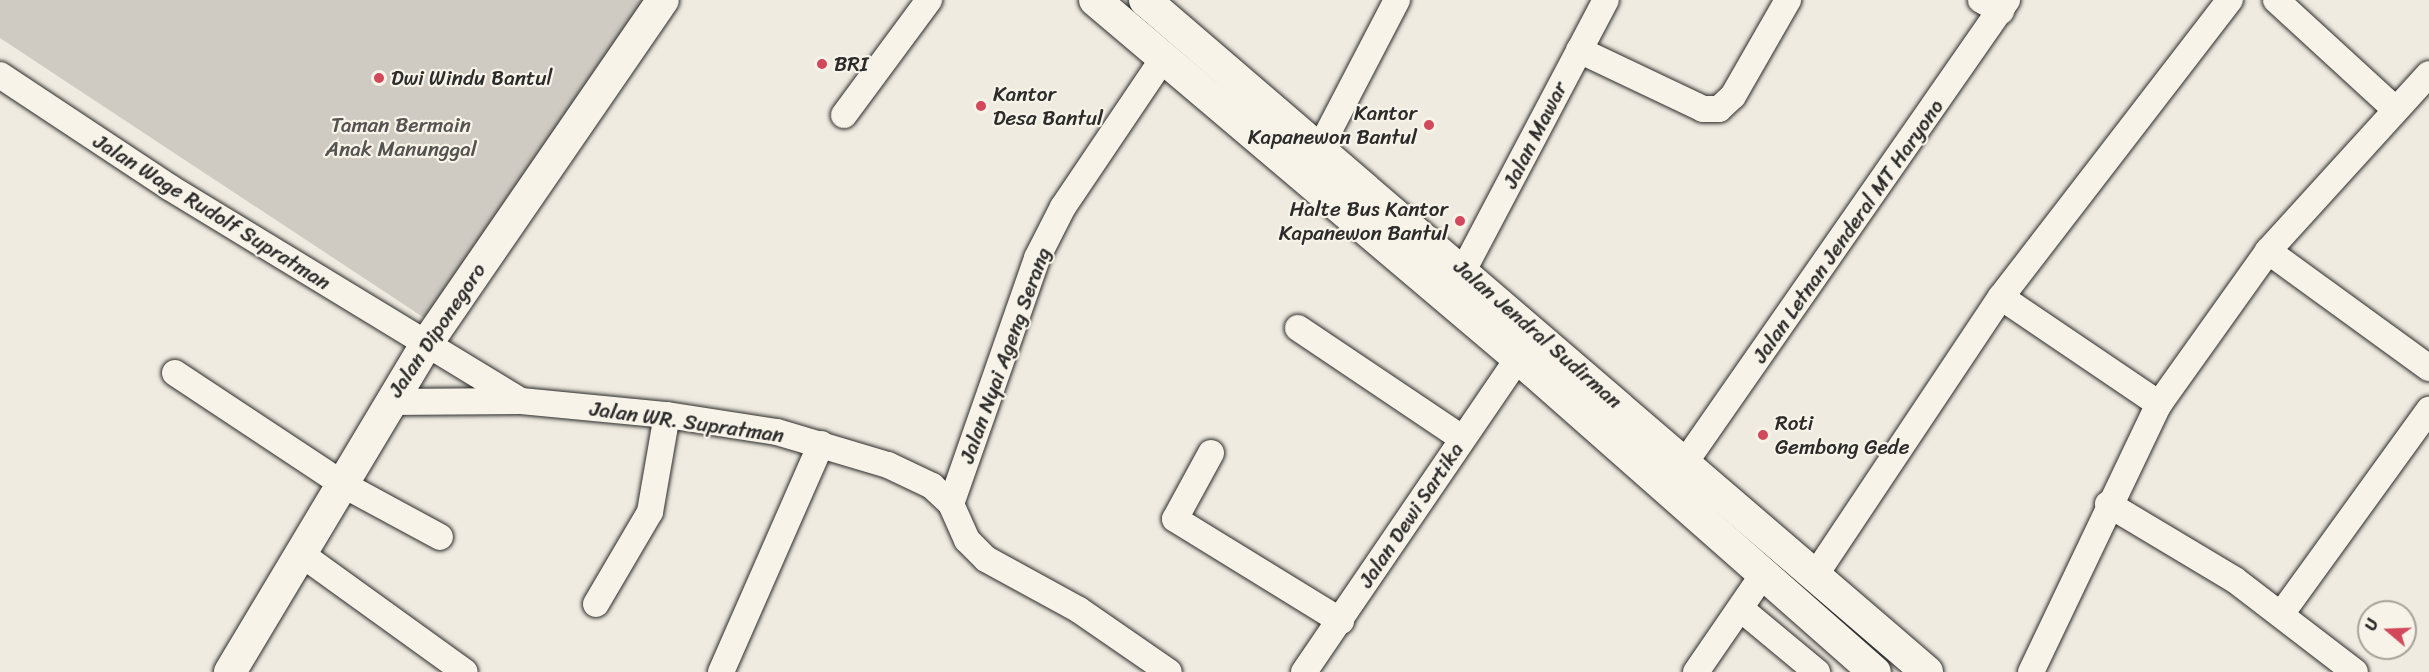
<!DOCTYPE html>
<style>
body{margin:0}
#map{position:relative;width:2429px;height:672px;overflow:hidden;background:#efebe0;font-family:Sriracha,sans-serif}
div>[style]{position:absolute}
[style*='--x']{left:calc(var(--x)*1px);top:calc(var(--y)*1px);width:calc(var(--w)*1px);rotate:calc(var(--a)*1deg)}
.green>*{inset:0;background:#cfcbc2}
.roads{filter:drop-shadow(0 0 2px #2b2b2b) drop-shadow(0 0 2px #2b2b2b)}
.minor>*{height:26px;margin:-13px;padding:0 13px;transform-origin:13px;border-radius:13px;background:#f7f3e8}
.major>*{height:32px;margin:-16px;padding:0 16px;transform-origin:16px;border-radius:16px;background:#f7f3e8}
.dots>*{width:16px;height:16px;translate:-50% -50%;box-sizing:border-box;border:3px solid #f7f3e8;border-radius:50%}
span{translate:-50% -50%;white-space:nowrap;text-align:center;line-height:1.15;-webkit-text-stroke:4.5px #f7f3e8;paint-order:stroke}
.poi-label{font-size:21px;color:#2b2b2b}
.left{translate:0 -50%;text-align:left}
.right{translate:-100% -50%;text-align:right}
.park-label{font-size:21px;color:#545351}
.street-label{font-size:21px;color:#2b2b2b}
.north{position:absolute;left:2357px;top:600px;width:60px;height:60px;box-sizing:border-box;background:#f7f3e8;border:2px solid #a5a39c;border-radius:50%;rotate:289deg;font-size:16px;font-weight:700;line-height:24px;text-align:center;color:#2b2b2b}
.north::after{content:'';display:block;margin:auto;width:21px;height:27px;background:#d1495b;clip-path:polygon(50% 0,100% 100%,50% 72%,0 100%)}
</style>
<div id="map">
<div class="green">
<div style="clip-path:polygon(0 0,661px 0,432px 323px,0 38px)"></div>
</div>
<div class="roads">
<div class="minor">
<div style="--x:1981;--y:0;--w:23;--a:29"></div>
<div style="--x:2276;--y:0;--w:161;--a:42.5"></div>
<div style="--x:1579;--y:50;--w:137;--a:25.4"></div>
<div style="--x:1703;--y:109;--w:16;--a:0"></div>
<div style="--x:1719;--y:109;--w:19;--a:-43"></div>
<div style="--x:1733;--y:96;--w:111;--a:-60.2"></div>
<div style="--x:0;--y:75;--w:203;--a:33.5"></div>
<div style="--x:169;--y:187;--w:412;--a:31.3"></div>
<div style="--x:844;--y:115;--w:143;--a:-53.5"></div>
<div style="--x:1320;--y:148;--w:167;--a:-62.5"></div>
<div style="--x:2268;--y:251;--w:199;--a:36"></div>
<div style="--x:1464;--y:269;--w:304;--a:-62.2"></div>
<div style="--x:2001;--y:297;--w:191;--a:34.1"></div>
<div style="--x:1298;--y:328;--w:197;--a:33.9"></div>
<div style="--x:175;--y:373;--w:203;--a:33.5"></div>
<div style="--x:344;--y:485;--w:109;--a:28.4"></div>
<div style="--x:390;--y:402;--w:131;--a:-0.4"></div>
<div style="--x:521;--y:401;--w:147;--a:5.5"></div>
<div style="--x:667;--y:415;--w:111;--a:8.8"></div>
<div style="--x:777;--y:432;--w:116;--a:16.6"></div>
<div style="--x:888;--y:465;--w:49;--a:25.5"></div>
<div style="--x:932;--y:486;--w:26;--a:43"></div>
<div style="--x:951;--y:504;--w:39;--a:66"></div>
<div style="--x:967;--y:540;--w:27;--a:45"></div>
<div style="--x:986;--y:559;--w:106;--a:28.7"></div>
<div style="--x:1079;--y:610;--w:109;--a:34.6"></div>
<div style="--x:1211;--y:453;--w:75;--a:118.6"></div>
<div style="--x:1175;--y:519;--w:195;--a:31.6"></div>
<div style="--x:1686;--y:461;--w:562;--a:-55.15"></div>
<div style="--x:951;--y:504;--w:261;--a:-70.7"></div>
<div style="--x:1037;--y:258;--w:57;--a:-63"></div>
<div style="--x:1063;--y:207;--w:179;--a:-56"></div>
<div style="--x:2108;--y:504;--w:148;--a:30.9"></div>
<div style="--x:2235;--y:580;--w:151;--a:37.5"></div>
<div style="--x:304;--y:556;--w:198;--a:35.8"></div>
<div style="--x:1816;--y:574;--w:333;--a:-56.3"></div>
<div style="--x:2001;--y:297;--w:375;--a:-52.4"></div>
<div style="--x:596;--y:604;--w:107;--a:-59.6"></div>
<div style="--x:650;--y:512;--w:98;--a:-80.1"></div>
<div style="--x:1741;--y:609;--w:99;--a:39.7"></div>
<div style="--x:2282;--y:613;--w:251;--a:-54.1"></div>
<div style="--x:721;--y:672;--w:249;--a:-66.3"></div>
<div style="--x:1304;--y:672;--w:380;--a:-55.7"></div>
<div style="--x:1696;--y:672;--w:120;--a:-55.5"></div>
<div style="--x:2031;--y:672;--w:297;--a:-64.5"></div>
<div style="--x:2159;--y:404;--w:188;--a:-54.5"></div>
<div style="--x:2268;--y:251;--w:239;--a:-47.7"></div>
</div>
<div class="major">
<div style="--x:1095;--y:0;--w:573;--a:40.25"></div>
<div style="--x:1532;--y:370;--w:457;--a:41.4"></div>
<div style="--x:1145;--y:0;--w:1031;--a:40.67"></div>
<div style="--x:230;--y:672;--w:380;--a:-59.1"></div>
<div style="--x:425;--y:346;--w:420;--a:-55.5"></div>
</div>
</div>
<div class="dots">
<div style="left:822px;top:64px;background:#d1495b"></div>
<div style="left:379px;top:78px;background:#d1495b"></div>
<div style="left:981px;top:106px;background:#d1495b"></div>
<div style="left:1429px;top:125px;background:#d1495b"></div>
<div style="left:1460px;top:221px;background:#d1495b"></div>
<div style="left:1763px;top:435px;background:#d1495b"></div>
</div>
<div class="poi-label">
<span class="left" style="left:834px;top:64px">BRI</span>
<span class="left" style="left:391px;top:78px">Dwi Windu Bantul</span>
<span class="left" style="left:993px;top:106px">Kantor<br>Desa Bantul</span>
<span class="right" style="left:1417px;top:125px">Kantor<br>Kapanewon Bantul</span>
<span class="right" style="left:1448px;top:221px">Halte Bus Kantor<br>Kapanewon Bantul</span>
<span class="left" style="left:1775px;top:435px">Roti<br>Gembong Gede</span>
</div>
<div class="park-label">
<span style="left:401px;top:137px">Taman Bermain<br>Anak Manunggal</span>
</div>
<div class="street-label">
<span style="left:1535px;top:135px;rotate:-63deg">Jalan Mawar</span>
<span style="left:212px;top:212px;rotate:32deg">Jalan Wage Rudolf Supratman</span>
<span style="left:1848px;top:231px;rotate:-55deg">Jalan Letnan Jenderal MT Haryono</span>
<span style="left:437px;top:330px;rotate:-56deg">Jalan Diponegoro</span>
<span style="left:1538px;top:334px;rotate:41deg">Jalan Jendral Sudirman</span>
<span style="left:1005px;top:355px;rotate:-70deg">Jalan Nyai Ageng Serang</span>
<span style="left:687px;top:422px;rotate:8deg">Jalan WR. Supratman</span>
<span style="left:1411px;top:515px;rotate:-56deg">Jalan Dewi Sartika</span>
</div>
<div class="north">U</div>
</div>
